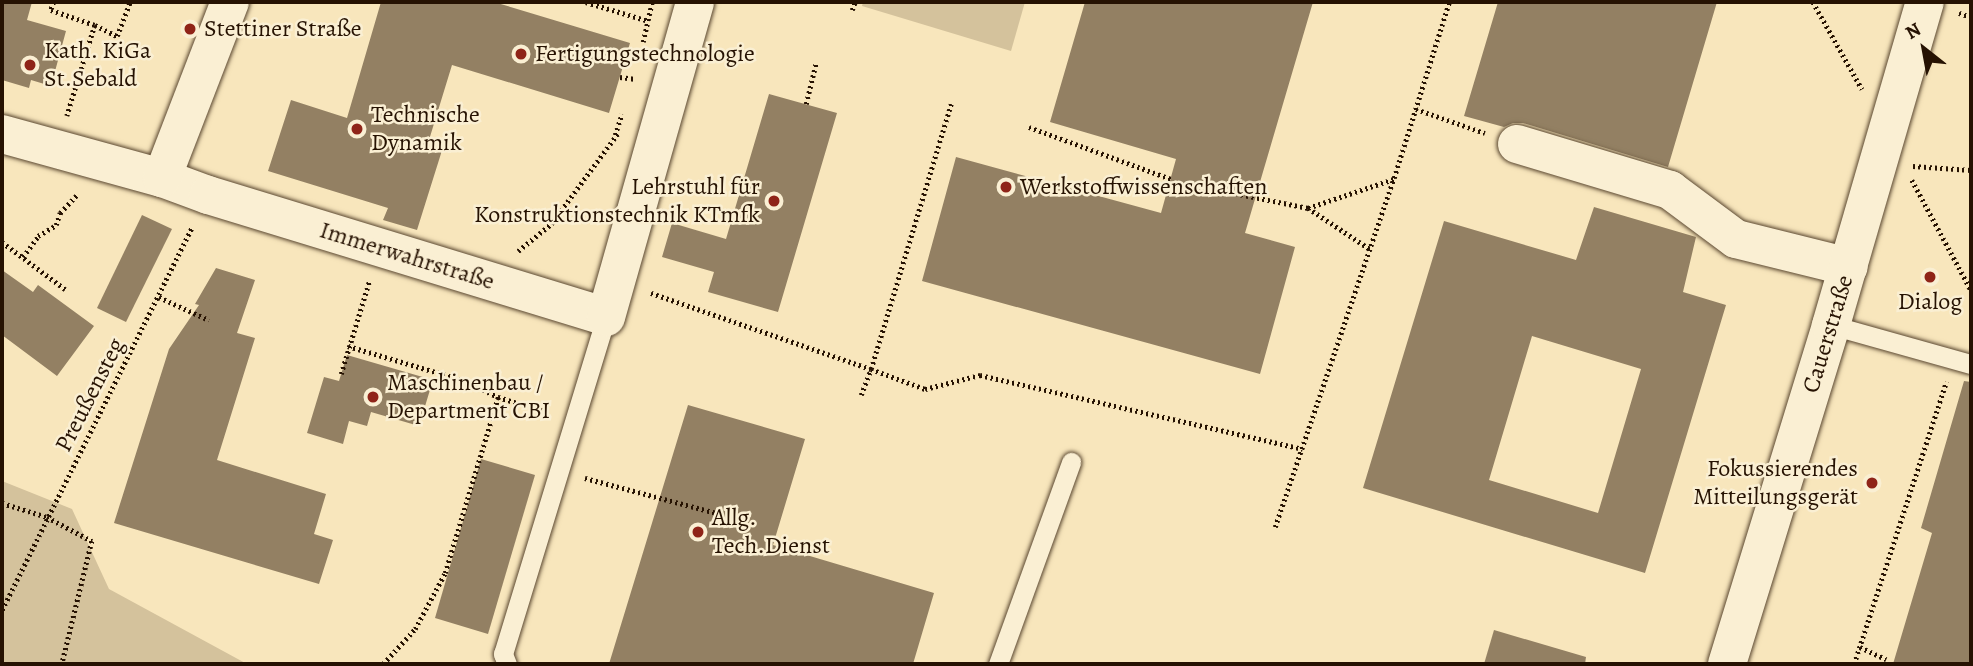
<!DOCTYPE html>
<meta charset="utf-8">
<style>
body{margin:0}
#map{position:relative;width:1973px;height:666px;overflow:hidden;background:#f8e6bc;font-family:Alegreya,serif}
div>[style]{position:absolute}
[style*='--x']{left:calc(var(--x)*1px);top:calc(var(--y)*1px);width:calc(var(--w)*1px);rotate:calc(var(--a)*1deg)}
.green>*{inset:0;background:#d4c29c}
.building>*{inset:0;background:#938063}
.path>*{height:4.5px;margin-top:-2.25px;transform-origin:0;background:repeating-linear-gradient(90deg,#261202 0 2px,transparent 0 5.5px)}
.roads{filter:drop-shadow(0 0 2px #5a4730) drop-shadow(0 0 2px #5a4730)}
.service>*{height:19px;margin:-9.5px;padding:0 9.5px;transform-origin:9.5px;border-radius:9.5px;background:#faefd3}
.minor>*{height:38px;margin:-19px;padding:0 19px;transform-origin:19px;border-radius:19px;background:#faefd3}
.dots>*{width:19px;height:19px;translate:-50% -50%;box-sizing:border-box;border:4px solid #faefd3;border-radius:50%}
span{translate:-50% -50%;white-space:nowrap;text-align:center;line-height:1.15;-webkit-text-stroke:5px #faefd3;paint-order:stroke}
.poi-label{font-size:24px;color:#261202}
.left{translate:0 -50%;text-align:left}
.right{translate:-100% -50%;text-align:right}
.street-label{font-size:24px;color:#261202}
.frame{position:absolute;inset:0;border:4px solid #261202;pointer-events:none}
.north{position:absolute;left:1889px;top:14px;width:70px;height:70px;-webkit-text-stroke:5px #faefd3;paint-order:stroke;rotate:329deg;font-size:19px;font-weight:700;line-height:28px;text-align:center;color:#261202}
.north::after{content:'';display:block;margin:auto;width:24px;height:32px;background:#261202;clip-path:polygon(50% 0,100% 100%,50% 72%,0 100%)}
</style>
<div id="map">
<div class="green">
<div style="clip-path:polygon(863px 2px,1025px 2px,1011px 51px,862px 6px)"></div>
<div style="clip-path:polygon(2px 481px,72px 509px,109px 589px,247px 664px,2px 664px)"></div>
</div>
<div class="building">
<div style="clip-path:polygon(2px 2px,32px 2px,27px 20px,66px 31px,51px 86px,31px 80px,29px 88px,2px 80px)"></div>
<div style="clip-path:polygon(381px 2px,494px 2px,630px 43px,609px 113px,452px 65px,429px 140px,444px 144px,417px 230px,383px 220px,388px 208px,268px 171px,291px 100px,347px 118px)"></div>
<div style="clip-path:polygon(1085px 2px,1313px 2px,1245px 233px,1295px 247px,1260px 374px,922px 281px,956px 157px,1161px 213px,1176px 159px,1050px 122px)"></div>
<div style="clip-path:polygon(1498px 2px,1717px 2px,1668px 167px,1523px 123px,1513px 123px,1504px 127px,1464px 116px)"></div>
<div style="clip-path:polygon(769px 94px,837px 113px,778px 312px,708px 292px,714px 272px,662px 257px,672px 223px,726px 239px)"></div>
<div style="clip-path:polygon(evenodd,1594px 207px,1696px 237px,1683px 292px,1726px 305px,1645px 573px,1363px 488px,1444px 221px,1576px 260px,1594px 207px,1532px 336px,1641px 369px,1598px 513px,1489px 480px,1532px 336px)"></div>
<div style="clip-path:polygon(142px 215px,172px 229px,126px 322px,97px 308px)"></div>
<div style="clip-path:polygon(216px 268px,255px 280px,237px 333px,255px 338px,217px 460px,326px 494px,314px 534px,333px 540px,319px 584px,114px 523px,169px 349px,199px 305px,195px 304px)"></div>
<div style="clip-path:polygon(2px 270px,33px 292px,38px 285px,94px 326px,57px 376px,2px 335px)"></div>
<div style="clip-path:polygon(347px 355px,433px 380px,419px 426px,371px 412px,367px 426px,349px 421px,343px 444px,307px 433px,324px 377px,339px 381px)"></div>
<div style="clip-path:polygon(1964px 381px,1971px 382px,1971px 664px,1893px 664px,1932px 533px,1921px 528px)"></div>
<div style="clip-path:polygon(688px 405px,805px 439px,773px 545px,934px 593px,913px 664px,609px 664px)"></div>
<div style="clip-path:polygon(481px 459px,535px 475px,488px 634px,435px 618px)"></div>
<div style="clip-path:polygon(1494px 630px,1586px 657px,1585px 664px,1484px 664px)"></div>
</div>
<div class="path">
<div style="--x:54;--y:2;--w:9;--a:111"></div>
<div style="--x:51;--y:10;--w:46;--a:18.8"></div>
<div style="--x:95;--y:25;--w:95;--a:107.1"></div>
<div style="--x:586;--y:2;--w:66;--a:16.8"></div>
<div style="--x:1813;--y:2;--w:100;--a:60.6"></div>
<div style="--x:852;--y:10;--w:9;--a:-69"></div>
<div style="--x:1959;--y:13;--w:13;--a:18"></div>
<div style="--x:95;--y:25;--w:25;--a:27"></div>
<div style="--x:117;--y:36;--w:36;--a:-69"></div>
<div style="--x:643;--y:42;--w:41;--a:-77.3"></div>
<div style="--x:620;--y:77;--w:16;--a:7"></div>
<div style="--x:806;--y:104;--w:42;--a:-76.3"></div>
<div style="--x:1416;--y:109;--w:73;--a:19.2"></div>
<div style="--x:1029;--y:127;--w:151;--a:20.1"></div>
<div style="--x:615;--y:135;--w:22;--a:-72"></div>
<div style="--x:1913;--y:166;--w:58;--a:3.9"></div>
<div style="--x:1912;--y:180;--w:125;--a:61.8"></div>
<div style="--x:1214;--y:189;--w:96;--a:11.4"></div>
<div style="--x:1308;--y:208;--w:74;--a:33.5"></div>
<div style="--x:1308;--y:208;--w:91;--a:-18.6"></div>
<div style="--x:2;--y:242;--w:79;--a:36.7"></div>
<div style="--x:518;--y:251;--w:43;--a:-39.3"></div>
<div style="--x:551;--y:224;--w:113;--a:-53.6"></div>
<div style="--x:23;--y:257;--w:26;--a:-54"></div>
<div style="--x:38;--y:236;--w:21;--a:-31"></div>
<div style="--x:56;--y:225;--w:13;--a:-72"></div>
<div style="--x:60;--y:213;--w:26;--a:-47"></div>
<div style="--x:651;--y:293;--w:233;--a:19.1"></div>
<div style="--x:871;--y:369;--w:277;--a:-73.2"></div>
<div style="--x:159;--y:297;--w:55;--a:24.7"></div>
<div style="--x:348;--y:346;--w:120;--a:16.5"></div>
<div style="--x:463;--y:380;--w:39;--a:26"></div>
<div style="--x:498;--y:397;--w:54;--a:17.1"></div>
<div style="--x:341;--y:374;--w:96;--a:-73.1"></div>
<div style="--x:861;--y:395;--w:28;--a:-69"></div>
<div style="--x:871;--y:369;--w:58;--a:20.3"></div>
<div style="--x:925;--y:389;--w:57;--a:-14.3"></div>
<div style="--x:980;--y:375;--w:331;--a:12.9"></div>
<div style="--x:585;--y:478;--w:140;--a:14.9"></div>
<div style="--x:2;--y:503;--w:47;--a:17.3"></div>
<div style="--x:47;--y:517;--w:51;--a:28.1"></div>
<div style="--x:92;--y:541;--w:127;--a:103.7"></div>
<div style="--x:1275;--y:527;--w:369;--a:-71.2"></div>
<div style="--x:1394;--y:178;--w:184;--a:-72.6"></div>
<div style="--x:2;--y:610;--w:427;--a:-63.6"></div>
<div style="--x:1860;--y:647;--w:29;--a:25"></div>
<div style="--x:383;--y:664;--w:47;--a:-47.6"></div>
<div style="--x:415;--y:629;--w:64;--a:-61.8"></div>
<div style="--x:445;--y:573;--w:184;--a:-73.2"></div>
<div style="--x:1854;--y:664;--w:297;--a:-71.9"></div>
</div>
<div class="roads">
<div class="service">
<div style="--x:1831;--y:325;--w:145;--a:15.6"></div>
<div style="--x:507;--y:664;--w:11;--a:-112"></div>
<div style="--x:503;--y:654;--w:352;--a:-73"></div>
<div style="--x:998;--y:664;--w:215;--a:-70.1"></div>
</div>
<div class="minor">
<div style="--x:2;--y:134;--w:166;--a:15.4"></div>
<div style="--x:162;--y:178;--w:49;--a:20.3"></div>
<div style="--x:208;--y:195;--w:416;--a:17"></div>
<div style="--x:606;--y:317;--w:327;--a:-74.2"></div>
<div style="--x:1517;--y:144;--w:160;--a:16.7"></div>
<div style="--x:1670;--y:190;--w:82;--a:36.6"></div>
<div style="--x:1736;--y:239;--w:116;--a:13.9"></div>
<div style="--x:162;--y:178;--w:189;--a:-68.9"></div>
<div style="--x:1727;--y:664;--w:355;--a:-72.9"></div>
<div style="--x:1831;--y:325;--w:336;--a:-73.8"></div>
</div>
</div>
<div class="dots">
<div style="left:190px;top:29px;background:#8f2418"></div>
<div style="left:521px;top:54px;background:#8f2418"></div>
<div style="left:30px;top:65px;background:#8f2418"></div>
<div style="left:357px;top:129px;background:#8f2418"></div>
<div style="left:1006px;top:187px;background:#8f2418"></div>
<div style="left:774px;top:201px;background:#8f2418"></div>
<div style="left:1930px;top:277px;background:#8f2418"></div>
<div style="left:373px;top:397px;background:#8f2418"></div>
<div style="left:1872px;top:483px;background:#8f2418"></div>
<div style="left:698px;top:532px;background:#8f2418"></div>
</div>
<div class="poi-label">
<span class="left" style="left:204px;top:29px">Stettiner Straße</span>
<span class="left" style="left:44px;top:65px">Kath. KiGa<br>St.Sebald</span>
<span class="left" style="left:535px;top:54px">Fertigungstechnologie</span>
<span class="left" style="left:371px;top:129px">Technische<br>Dynamik</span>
<span class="right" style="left:760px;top:201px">Lehrstuhl für<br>Konstruktionstechnik KTmfk</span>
<span class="left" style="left:1020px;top:187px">Werkstoffwissenschaften</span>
<span style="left:1930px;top:302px">Dialog</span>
<span class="left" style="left:387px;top:397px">Maschinenbau /<br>Department CBI</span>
<span class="right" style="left:1858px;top:483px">Fokussierendes<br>Mitteilungsgerät</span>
<span class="left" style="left:712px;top:532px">Allg.<br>Tech.Dienst</span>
</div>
<div class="street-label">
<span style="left:407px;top:256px;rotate:17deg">Immerwahrstraße</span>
<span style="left:1828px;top:334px;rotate:-73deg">Cauerstraße</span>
<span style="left:90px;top:395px;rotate:-63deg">Preußensteg</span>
</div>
<div class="frame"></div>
<div class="north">N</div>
</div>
